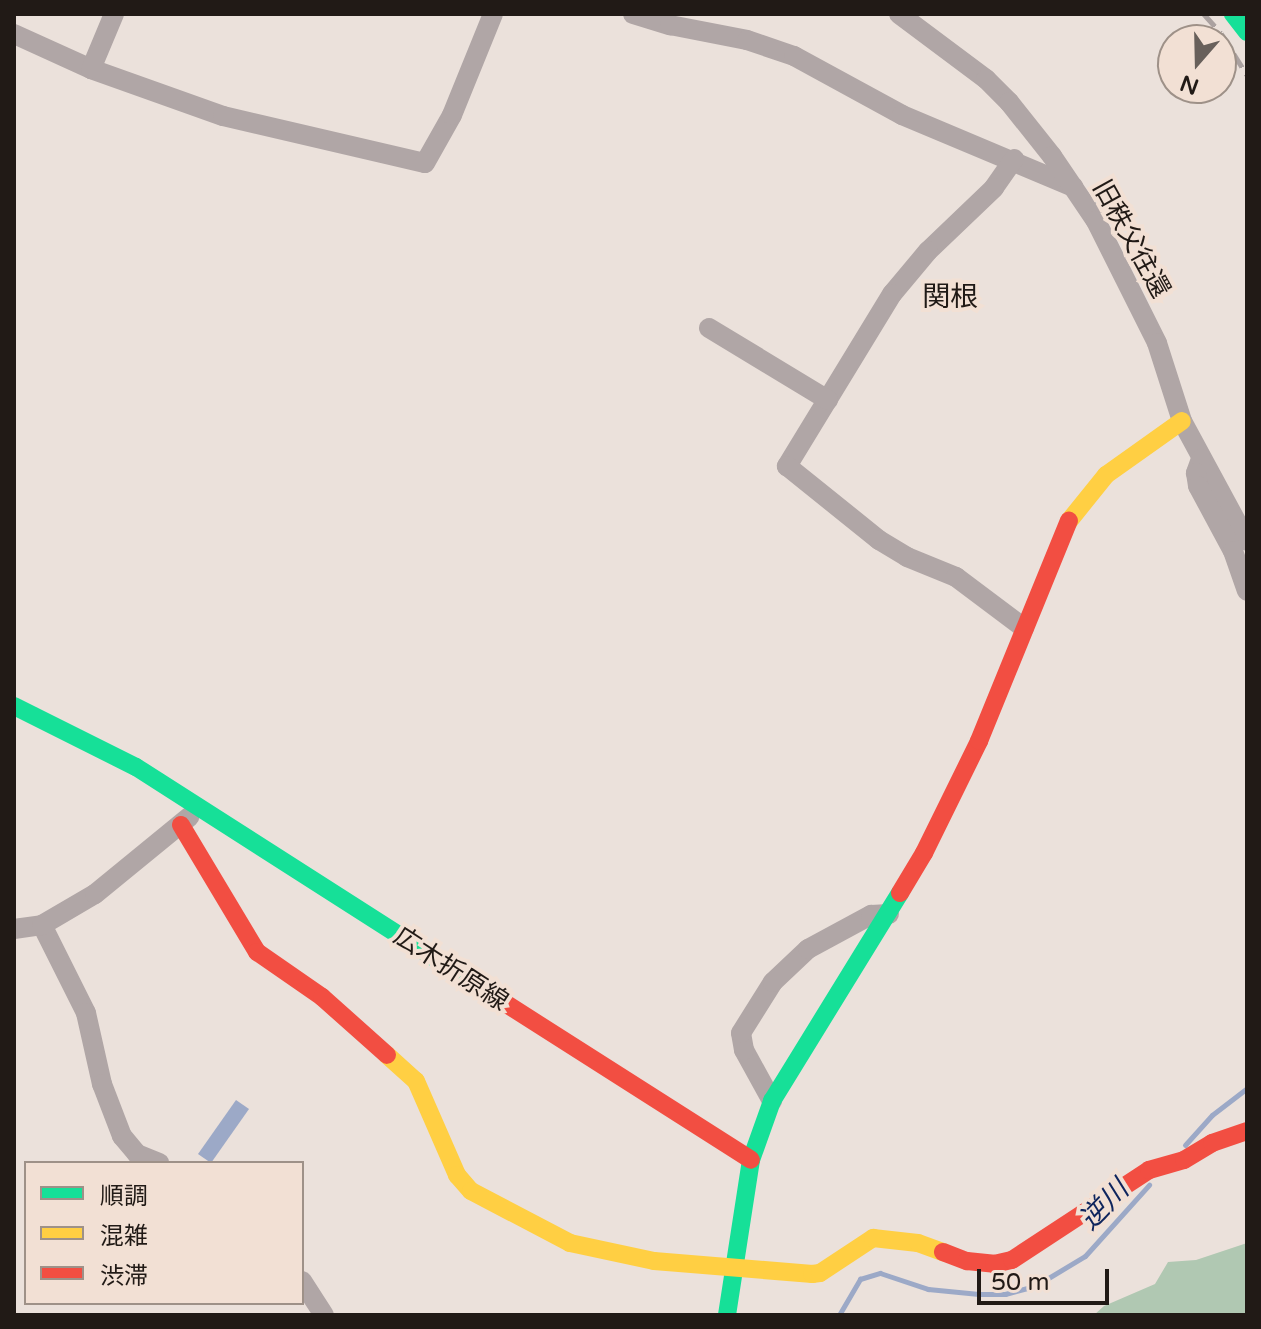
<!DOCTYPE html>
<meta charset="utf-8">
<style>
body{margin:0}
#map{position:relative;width:1261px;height:1329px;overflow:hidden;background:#ebe1db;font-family:"Varela Round","Noto Sans JP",sans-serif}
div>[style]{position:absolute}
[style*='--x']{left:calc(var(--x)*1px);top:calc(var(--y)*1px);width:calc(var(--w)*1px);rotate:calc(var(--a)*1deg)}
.forest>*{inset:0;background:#b0c8b2}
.water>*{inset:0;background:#9ca9c7}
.stream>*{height:5px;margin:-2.5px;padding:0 2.5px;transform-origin:2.5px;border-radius:2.5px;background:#9ca9c7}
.street>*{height:20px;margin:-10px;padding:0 10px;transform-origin:10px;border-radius:10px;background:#b0a6a6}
.fast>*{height:18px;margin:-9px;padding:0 9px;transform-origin:9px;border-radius:9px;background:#16e098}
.slow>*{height:18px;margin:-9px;padding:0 9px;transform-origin:9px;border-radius:9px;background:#ffcf43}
.jam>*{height:18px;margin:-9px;padding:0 9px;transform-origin:9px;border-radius:9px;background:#f24e42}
.rail>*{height:5px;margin-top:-2.5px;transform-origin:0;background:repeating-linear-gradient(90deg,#aaa1a0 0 16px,transparent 0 24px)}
span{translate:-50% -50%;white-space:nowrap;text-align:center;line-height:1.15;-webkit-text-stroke:8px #f2e0d4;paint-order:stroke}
.street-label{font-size:26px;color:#211a16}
.neighbourhood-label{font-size:28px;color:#211a16}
.water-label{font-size:28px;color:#0f255d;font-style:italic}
.frame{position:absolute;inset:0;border:16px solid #211a16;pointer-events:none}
.legend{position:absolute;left:24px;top:1161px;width:280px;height:144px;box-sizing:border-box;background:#f2e0d4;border:2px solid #9e9188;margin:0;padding:10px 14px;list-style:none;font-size:24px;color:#211a16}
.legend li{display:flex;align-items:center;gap:16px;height:40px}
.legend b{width:40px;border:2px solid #9e9188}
.north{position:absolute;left:1157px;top:24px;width:80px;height:80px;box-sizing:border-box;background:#f2e0d4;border:2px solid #9e9188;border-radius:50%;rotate:200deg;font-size:22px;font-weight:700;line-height:32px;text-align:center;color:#211a16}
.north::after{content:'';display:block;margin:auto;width:28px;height:36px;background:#68605b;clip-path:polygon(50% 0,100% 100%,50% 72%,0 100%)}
.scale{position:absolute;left:977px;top:1269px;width:132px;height:36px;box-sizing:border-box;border:4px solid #211a16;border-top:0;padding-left:10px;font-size:24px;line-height:28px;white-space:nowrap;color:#211a16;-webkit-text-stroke:6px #f2e0d4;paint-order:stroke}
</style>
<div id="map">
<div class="forest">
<div style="clip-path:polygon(1247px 1243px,1247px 1315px,1094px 1315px,1104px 1306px,1155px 1284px,1168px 1262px,1196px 1260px)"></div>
</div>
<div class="water">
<div style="clip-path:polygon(236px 1100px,249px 1109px,211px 1163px,198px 1154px)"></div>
</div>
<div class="stream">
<div style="--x:1185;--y:1145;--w:40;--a:-48"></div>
<div style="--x:1212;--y:1115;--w:44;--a:-37.6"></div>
<div style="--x:839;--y:1315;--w:42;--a:-59.7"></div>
<div style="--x:860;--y:1279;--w:21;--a:-17"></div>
<div style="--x:880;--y:1273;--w:51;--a:18.4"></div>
<div style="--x:928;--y:1289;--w:51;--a:5.6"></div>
<div style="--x:979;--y:1294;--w:26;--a:0"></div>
<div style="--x:1005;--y:1294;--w:31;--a:-15"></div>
<div style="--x:1035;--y:1286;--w:58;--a:-31"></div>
<div style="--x:1085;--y:1256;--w:96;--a:-48"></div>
</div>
<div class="street">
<div style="--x:633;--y:14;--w:39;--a:17"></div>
<div style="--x:670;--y:25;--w:78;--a:11"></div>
<div style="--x:747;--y:40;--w:50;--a:18.8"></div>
<div style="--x:794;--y:56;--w:123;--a:28.6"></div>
<div style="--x:902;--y:115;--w:186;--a:22.8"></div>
<div style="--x:899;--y:14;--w:109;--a:36.8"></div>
<div style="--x:986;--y:79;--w:33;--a:45"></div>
<div style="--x:1009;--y:102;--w:69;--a:51.5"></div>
<div style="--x:1052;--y:156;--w:78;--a:55.9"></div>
<div style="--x:1096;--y:221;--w:136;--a:63.4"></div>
<div style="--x:1157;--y:343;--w:82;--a:72.2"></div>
<div style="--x:1182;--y:421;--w:136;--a:61.6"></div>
<div style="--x:14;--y:34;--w:85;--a:24.4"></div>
<div style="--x:91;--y:69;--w:140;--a:19.6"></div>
<div style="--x:223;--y:116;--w:207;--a:13.1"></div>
<div style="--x:425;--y:163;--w:55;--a:-60.6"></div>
<div style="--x:452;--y:115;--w:109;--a:-67.9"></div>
<div style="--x:91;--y:69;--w:60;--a:-67.3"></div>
<div style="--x:1014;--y:159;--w:35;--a:125"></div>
<div style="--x:994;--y:188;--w:91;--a:136.3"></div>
<div style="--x:928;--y:251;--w:56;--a:129.9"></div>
<div style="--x:892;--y:294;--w:202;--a:121.4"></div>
<div style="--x:787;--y:466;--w:118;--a:38.8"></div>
<div style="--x:879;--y:540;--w:33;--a:31"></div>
<div style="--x:907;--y:557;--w:53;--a:22.2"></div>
<div style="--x:956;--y:577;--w:85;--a:36.9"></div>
<div style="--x:709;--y:328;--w:139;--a:31.2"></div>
<div style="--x:1201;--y:459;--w:15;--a:110"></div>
<div style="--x:1196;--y:473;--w:13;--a:81"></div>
<div style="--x:1198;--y:486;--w:74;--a:61.7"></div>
<div style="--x:1233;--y:551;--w:42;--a:70.7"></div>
<div style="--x:42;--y:925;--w:98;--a:63.4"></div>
<div style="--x:86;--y:1013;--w:73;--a:77.3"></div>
<div style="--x:102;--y:1084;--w:56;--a:69"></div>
<div style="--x:122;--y:1136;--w:23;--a:50"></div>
<div style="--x:137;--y:1154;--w:24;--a:22"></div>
<div style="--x:14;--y:929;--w:28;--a:-8"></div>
<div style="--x:42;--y:925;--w:61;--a:-30.3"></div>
<div style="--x:95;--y:894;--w:122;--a:-39.3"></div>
<div style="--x:772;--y:1101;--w:58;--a:-118.8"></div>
<div style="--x:744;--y:1050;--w:17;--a:-100"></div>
<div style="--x:741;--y:1033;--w:60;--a:-57.9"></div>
<div style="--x:773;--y:982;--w:48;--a:-43.3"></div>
<div style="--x:808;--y:949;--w:72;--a:-28.4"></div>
<div style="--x:871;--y:915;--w:18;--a:-3"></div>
<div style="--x:302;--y:1281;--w:40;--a:57.1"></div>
</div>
<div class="fast">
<div style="--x:1233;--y:14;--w:23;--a:52"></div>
<div style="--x:14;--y:706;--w:136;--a:26.6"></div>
<div style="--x:136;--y:767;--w:416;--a:32.6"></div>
<div style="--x:727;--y:1315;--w:157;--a:-81.2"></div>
<div style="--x:751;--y:1160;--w:63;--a:-70.4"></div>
<div style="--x:772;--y:1101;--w:244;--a:-58.4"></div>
</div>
<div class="slow">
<div style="--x:1069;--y:521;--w:59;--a:-51.2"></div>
<div style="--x:1106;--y:475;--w:93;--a:-35.4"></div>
<div style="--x:387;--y:1055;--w:39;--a:42"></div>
<div style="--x:416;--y:1081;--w:103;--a:66.4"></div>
<div style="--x:457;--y:1175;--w:21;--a:49"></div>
<div style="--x:471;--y:1191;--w:112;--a:27.7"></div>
<div style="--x:570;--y:1243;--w:86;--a:12.1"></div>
<div style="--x:654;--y:1261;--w:159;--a:4.7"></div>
<div style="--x:812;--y:1274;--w:8;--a:-7"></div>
<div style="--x:820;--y:1273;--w:64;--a:-33.4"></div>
<div style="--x:873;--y:1238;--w:45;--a:6.3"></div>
<div style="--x:918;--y:1243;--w:27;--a:20"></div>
</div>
<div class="jam">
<div style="--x:181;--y:825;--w:148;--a:59.1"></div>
<div style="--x:257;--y:952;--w:79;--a:34.7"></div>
<div style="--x:322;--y:997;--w:87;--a:41.7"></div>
<div style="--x:900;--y:893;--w:47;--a:-59"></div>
<div style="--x:924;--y:853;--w:125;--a:-63.8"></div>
<div style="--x:979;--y:741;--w:238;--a:-67.8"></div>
<div style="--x:486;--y:991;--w:314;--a:32.5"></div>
<div style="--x:943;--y:1252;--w:26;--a:21"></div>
<div style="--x:967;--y:1261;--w:27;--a:6"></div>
<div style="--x:994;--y:1264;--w:18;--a:-13"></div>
<div style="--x:1012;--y:1260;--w:164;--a:-33.3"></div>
<div style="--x:1149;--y:1170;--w:36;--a:-16"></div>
<div style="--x:1184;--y:1160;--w:33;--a:-31"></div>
<div style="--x:1212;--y:1143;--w:37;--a:-19"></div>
</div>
<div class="rail">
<div style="--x:1204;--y:14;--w:25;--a:48"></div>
<div style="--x:1221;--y:33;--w:49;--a:58.2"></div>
</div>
<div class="street-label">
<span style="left:1131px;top:239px;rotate:61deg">旧秩父往還</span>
<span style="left:451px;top:969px;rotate:33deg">広木折原線</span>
</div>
<div class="neighbourhood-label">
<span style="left:950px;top:297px">関根</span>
</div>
<div class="water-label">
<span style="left:1104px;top:1205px;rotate:-46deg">逆川</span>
</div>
<div class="frame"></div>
<ul class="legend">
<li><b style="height:10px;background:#16e098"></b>順調</li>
<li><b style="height:10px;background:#ffcf43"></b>混雑</li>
<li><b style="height:10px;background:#f24e42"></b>渋滞</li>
</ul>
<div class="north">N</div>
<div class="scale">50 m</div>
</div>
